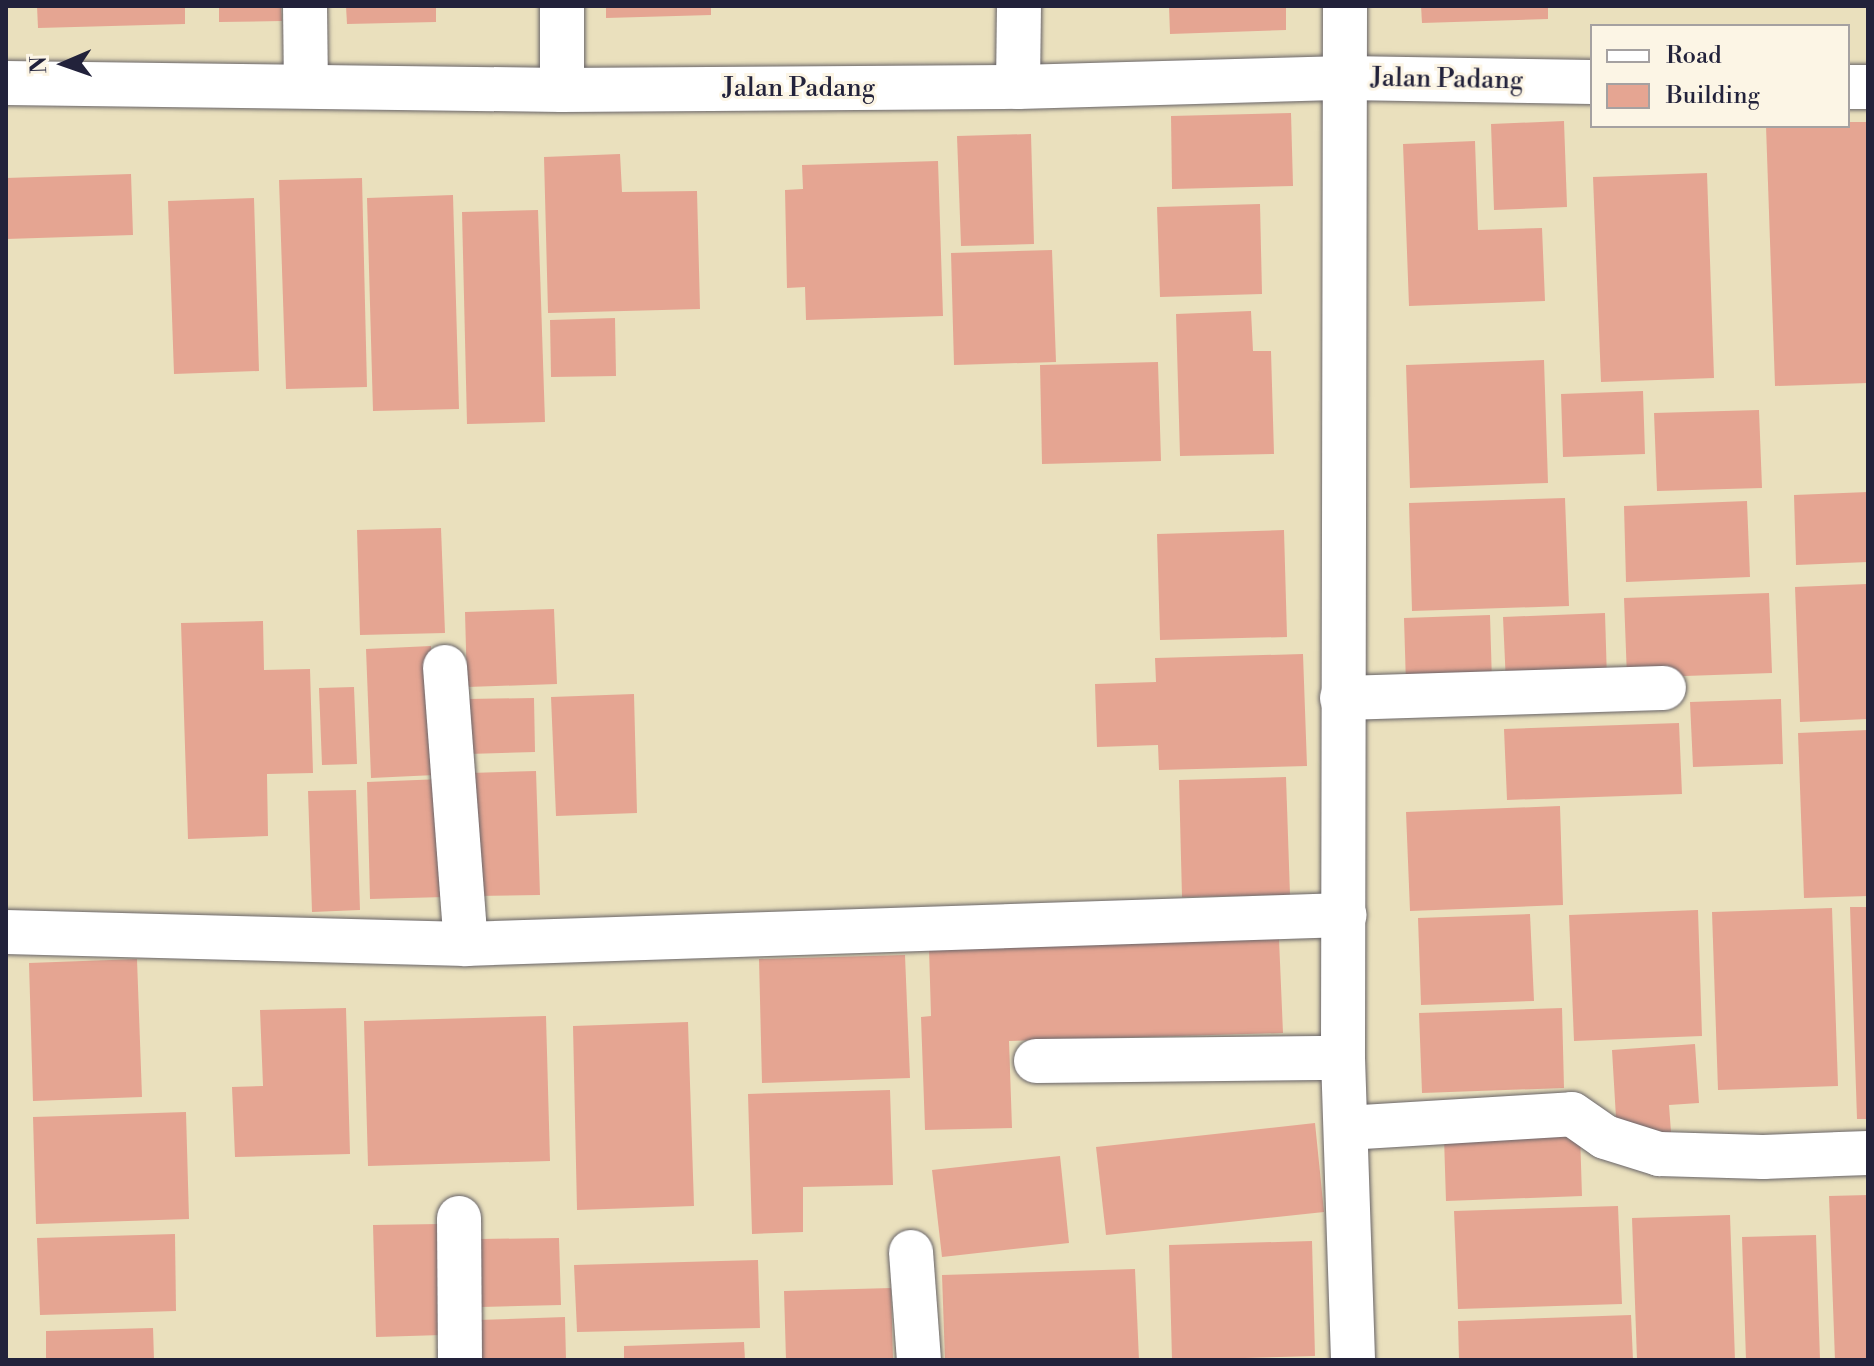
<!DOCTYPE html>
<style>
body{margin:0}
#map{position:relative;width:1874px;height:1366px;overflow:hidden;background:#eae0bd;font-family:"Libre Bodoni",serif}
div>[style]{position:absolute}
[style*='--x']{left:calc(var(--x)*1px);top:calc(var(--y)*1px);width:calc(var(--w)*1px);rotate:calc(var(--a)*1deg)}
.building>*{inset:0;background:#e5a592}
.roads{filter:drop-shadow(0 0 2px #686468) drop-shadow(0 0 2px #686468)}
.minor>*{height:44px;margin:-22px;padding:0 22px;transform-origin:22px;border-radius:22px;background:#fff}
span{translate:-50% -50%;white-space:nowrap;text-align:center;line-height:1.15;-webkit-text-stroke:6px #fcf5e5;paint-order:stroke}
.street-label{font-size:26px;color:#22223b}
.frame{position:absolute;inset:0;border:8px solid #22223b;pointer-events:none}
.legend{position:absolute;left:1590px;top:24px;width:260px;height:104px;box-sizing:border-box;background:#fcf5e5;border:2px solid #a5a1a1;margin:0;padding:10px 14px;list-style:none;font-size:24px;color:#22223b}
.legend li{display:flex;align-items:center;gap:16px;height:40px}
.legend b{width:40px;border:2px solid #a5a1a1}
.north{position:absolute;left:24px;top:24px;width:80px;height:80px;-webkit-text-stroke:6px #fcf5e5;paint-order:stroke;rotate:268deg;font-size:22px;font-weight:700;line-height:32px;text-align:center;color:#22223b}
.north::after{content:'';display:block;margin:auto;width:28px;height:36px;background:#22223b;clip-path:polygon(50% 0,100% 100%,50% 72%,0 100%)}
</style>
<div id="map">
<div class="building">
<div style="clip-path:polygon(37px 6px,185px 6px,185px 24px,38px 28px)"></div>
<div style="clip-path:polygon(219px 6px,281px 6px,282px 21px,219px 22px)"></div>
<div style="clip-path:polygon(346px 6px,436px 6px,436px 22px,347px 24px)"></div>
<div style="clip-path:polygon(606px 6px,711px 6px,711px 15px,606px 18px)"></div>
<div style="clip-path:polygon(1169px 6px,1286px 6px,1286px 30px,1170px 34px)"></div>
<div style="clip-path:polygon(1421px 6px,1548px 6px,1548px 19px,1422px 23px)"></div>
<div style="clip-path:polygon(1291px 113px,1293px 186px,1172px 189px,1171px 116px)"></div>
<div style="clip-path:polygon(1564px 121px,1567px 207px,1494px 210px,1491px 124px)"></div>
<div style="clip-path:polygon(1848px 122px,1868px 122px,1868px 383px,1775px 386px,1766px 126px)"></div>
<div style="clip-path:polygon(1031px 134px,1034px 244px,961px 246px,957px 136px)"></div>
<div style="clip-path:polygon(1475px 141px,1478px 230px,1542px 228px,1545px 301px,1409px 306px,1403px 144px)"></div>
<div style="clip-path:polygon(620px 154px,622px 192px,697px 191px,700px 309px,548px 313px,544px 157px)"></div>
<div style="clip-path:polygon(938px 161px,943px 316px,806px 320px,805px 287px,787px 288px,785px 190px,803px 189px,802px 165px)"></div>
<div style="clip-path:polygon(1707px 173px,1714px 378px,1601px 382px,1593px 177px)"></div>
<div style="clip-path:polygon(131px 174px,133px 235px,6px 239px,6px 178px)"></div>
<div style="clip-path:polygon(362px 178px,367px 387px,286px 389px,279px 180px)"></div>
<div style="clip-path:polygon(453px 195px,459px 409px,373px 411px,367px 198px)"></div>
<div style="clip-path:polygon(254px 198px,259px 371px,174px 374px,168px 201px)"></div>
<div style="clip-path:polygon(1260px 204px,1262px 294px,1160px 297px,1157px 207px)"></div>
<div style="clip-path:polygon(538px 210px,545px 422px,467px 424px,462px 212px)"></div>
<div style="clip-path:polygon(1052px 250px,1056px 362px,954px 365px,951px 253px)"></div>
<div style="clip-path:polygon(1251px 311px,1253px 351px,1271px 351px,1274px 454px,1180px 456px,1176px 314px)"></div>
<div style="clip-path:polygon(615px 318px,616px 376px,551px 377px,550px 320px)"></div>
<div style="clip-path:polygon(1544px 360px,1548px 483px,1410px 488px,1406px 365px)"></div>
<div style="clip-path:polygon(1158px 362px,1161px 461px,1042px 464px,1040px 365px)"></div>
<div style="clip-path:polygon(1643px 391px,1645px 454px,1563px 457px,1561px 394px)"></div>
<div style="clip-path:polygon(1759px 410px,1762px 488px,1657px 491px,1654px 413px)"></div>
<div style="clip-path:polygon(1868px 492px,1868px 562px,1796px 565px,1794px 495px)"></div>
<div style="clip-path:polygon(1565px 498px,1569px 606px,1412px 611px,1409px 503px)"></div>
<div style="clip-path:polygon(1747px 501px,1750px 577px,1626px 582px,1624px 506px)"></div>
<div style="clip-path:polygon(441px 528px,445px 633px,360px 635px,357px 530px)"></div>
<div style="clip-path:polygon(1284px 530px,1287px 637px,1160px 640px,1157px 534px)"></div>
<div style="clip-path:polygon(1867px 584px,1868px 719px,1800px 722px,1795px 587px)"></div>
<div style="clip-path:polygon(1769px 593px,1772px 673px,1627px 678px,1624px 598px)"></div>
<div style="clip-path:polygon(554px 609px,557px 684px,467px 687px,465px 612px)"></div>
<div style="clip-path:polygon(1605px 613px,1607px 680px,1506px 684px,1503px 617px)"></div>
<div style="clip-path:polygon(1490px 615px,1492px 682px,1406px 685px,1404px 618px)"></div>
<div style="clip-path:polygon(263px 621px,264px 670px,310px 669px,313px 773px,267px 774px,268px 836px,188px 839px,181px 623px)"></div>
<div style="clip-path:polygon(431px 646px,435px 775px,371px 778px,366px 649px)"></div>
<div style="clip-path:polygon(1303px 654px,1307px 766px,1159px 770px,1158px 745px,1097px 747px,1095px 684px,1156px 682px,1155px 658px)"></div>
<div style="clip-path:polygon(354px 687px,357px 764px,322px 765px,319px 688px)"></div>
<div style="clip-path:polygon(634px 694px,637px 813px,556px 816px,551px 697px)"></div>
<div style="clip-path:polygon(534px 698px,535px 752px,468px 754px,466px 699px)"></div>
<div style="clip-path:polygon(1781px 699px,1783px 764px,1693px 767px,1690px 702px)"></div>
<div style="clip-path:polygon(1679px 723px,1682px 794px,1507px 800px,1504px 729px)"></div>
<div style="clip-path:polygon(1868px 730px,1868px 896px,1804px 898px,1798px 733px)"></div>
<div style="clip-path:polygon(536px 771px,540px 895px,474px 896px,470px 773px)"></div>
<div style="clip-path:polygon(1286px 777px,1290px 895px,1182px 897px,1179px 780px)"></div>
<div style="clip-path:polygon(442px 779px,445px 897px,370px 899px,367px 782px)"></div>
<div style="clip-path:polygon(356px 790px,360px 910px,312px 912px,308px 791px)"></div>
<div style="clip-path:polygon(1560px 806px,1563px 905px,1410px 911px,1406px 812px)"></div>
<div style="clip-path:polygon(1850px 907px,1868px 907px,1868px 1119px,1857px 1119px)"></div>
<div style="clip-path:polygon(1832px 908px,1838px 1086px,1718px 1090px,1712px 912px)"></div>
<div style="clip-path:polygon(1698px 910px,1702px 1036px,1574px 1041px,1569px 915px)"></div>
<div style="clip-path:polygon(1530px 914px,1534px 1001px,1421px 1005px,1418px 918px)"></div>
<div style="clip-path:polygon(1279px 939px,1283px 1033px,1009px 1041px,1012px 1128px,925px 1130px,921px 1017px,931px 1016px,929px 948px)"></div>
<div style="clip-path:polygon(905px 955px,910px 1078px,762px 1083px,759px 959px)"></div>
<div style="clip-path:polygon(137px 959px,142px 1097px,33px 1101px,29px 963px)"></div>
<div style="clip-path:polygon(346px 1008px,350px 1154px,235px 1157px,232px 1087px,263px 1086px,260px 1010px)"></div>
<div style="clip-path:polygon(1562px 1008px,1564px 1088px,1422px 1093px,1419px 1013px)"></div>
<div style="clip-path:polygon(546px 1016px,550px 1161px,368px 1166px,364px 1021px)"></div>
<div style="clip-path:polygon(688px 1022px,694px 1206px,577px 1210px,573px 1026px)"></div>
<div style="clip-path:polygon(1695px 1044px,1699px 1103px,1669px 1105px,1671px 1132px,1617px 1135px,1612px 1050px)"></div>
<div style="clip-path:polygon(890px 1090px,893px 1185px,803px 1187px,803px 1232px,752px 1234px,748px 1094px)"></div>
<div style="clip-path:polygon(186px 1112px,189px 1219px,36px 1224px,33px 1117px)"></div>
<div style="clip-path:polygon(1315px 1123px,1324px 1212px,1106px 1235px,1096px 1147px)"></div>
<div style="clip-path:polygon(1580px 1133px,1582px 1196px,1446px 1201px,1444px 1138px)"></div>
<div style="clip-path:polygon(1060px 1156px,1069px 1243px,942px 1257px,932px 1170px)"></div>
<div style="clip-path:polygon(1868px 1195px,1868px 1360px,1835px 1360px,1829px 1196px)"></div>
<div style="clip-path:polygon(1618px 1206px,1622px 1304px,1458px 1309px,1454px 1211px)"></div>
<div style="clip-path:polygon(1730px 1215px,1735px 1360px,1637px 1360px,1632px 1218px)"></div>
<div style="clip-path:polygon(439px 1224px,442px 1335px,376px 1337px,373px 1225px)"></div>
<div style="clip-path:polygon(175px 1234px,176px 1311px,40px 1315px,37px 1238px)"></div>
<div style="clip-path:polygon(1816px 1235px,1820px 1360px,1746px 1360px,1742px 1237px)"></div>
<div style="clip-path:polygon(559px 1238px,561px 1305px,481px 1307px,479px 1239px)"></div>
<div style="clip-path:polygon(1312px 1241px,1315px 1356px,1172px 1360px,1169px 1245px)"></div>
<div style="clip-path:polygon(758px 1260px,760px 1328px,577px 1332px,574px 1265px)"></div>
<div style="clip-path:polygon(1135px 1269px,1139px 1360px,945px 1360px,942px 1275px)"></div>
<div style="clip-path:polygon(891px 1288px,893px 1360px,786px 1360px,784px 1291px)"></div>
<div style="clip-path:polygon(1631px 1315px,1633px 1360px,1459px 1360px,1458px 1321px)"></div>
<div style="clip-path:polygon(565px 1317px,566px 1360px,478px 1360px,477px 1320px)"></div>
<div style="clip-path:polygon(153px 1328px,154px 1360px,46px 1360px,46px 1331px)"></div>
<div style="clip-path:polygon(744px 1342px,745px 1360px,624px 1360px,624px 1346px)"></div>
</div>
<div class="roads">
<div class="minor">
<div style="--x:305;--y:6;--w:79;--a:89.3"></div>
<div style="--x:562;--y:6;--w:84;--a:90"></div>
<div style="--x:1345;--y:6;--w:1052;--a:90.11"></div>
<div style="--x:1343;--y:1058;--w:302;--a:88.1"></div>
<div style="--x:6;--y:83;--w:556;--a:0.72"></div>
<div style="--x:562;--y:90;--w:456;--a:-0.4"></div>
<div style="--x:1018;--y:87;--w:327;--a:-1.6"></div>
<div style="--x:1345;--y:78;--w:247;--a:0.9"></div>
<div style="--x:1018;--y:87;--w:81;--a:-89.3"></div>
<div style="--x:1848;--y:87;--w:20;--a:0"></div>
<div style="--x:445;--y:667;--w:278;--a:85.7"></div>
<div style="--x:1342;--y:698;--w:322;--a:-1.8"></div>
<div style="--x:6;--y:932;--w:460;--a:1.5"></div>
<div style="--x:466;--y:944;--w:879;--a:-1.89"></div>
<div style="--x:1036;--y:1061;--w:307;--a:-0.6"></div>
<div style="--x:1346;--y:1128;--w:226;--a:-3.5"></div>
<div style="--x:1572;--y:1114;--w:40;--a:34.9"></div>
<div style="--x:1605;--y:1137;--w:57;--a:17.5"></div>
<div style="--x:1659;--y:1154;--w:104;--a:1.7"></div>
<div style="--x:1763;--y:1157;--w:105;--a:-2.2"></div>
<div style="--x:459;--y:1218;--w:142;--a:89.6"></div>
<div style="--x:911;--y:1252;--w:108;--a:85.8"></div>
</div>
</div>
<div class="street-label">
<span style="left:1447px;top:80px;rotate:1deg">Jalan Padang</span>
<span style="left:799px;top:89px">Jalan Padang</span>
</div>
<div class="frame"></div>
<ul class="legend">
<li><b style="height:10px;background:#fff"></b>Road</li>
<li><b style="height:22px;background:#e5a592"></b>Building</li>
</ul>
<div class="north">N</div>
</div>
